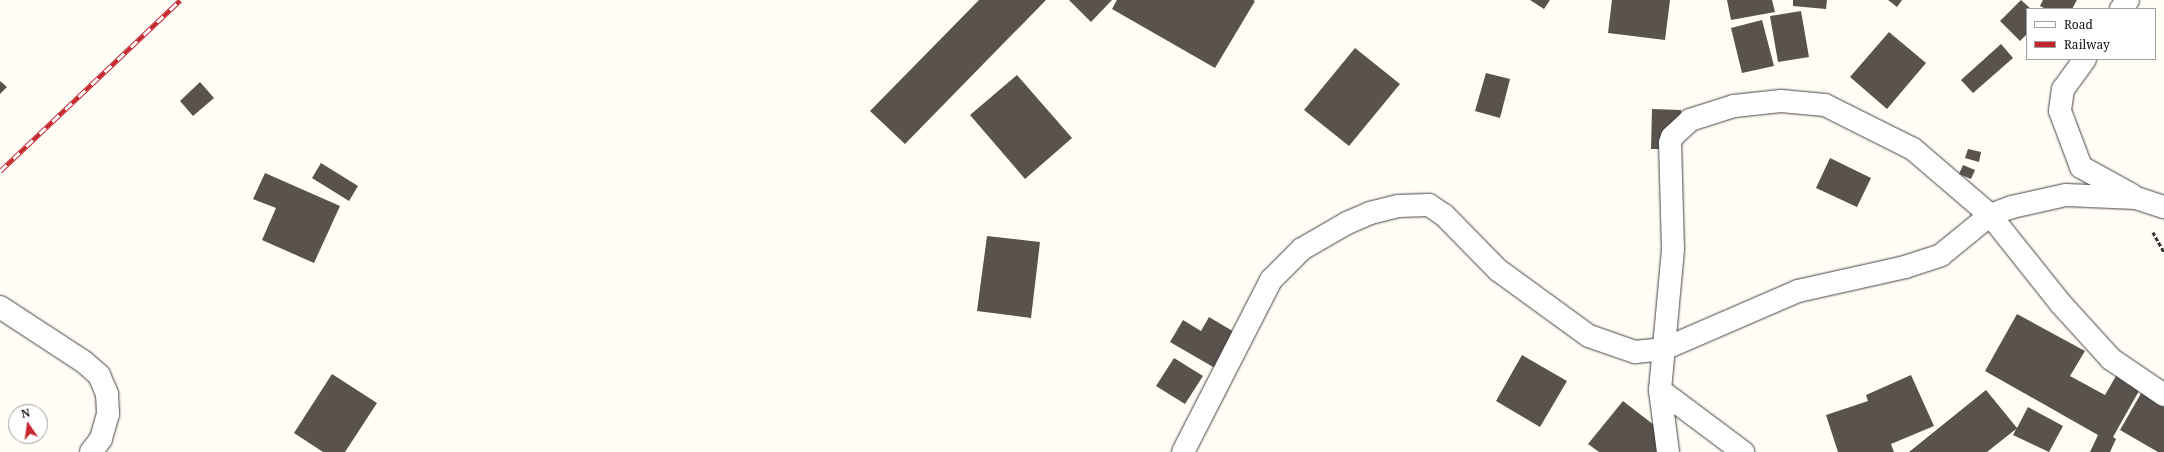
<!DOCTYPE html>
<style>
body{margin:0}
#map{position:relative;width:2164px;height:452px;overflow:hidden;background:#fffdf5;font-family:"Noto Serif",serif}
div>[style]{position:absolute}
[style*='--x']{left:calc(var(--x)*1px);top:calc(var(--y)*1px);width:calc(var(--w)*1px);rotate:calc(var(--a)*1deg)}
.building>*{inset:0;background:#5a524d}
.path>*{height:2.5px;margin-top:-1.25px;transform-origin:0;background:repeating-linear-gradient(90deg,#333 0 4px,transparent 0 6px)}
.roads{filter:drop-shadow(0 0 1px #444) drop-shadow(0 0 1px #444)}
.minor>*{height:22px;margin:-11px;padding:0 11px;transform-origin:11px;border-radius:11px;background:#fff}
.rail>*{height:4.5px;margin-top:-2.25px;transform-origin:0;background:repeating-linear-gradient(90deg,#fff 0 9px,#c4262e 0 18px);box-sizing:border-box;border-block:1px solid #c4262e}
span{translate:-50% -50%;white-space:nowrap;text-align:center;line-height:1.15;-webkit-text-stroke:4px #fff;paint-order:stroke}
.legend{position:absolute;left:2026px;top:8px;width:130px;height:52px;box-sizing:border-box;background:#fff;border:1px solid #a0a0a0;margin:0;padding:5px 7px;list-style:none;font-size:12px;color:#111}
.legend li{display:flex;align-items:center;gap:8px;height:20px}
.legend b{width:20px;border:1px solid #a0a0a0}
.north{position:absolute;left:8px;top:404px;width:40px;height:40px;box-sizing:border-box;background:#fff;border:1px solid #a0a0a0;border-radius:50%;rotate:347deg;font-size:11px;font-weight:700;line-height:16px;text-align:center;color:#111}
.north::after{content:'';display:block;margin:auto;width:14px;height:18px;background:#c4262e;clip-path:polygon(50% 0,100% 100%,50% 72%,0 100%)}
</style>
<div id="map">
<div class="building">
<div style="clip-path:polygon(979px 0,1046px 0,905px 144px,870px 111px)"></div>
<div style="clip-path:polygon(1069px 0,1112px 0,1091px 22px)"></div>
<div style="clip-path:polygon(1117px 0,1253px 0,1255px 1px,1215px 68px,1112px 9px)"></div>
<div style="clip-path:polygon(1530px 0,1550px 0,1544px 9px)"></div>
<div style="clip-path:polygon(1612px 0,1670px 0,1665px 40px,1608px 33px)"></div>
<div style="clip-path:polygon(1727px 0,1772px 0,1775px 12px,1731px 20px)"></div>
<div style="clip-path:polygon(1793px 0,1827px 0,1826px 9px,1793px 6px)"></div>
<div style="clip-path:polygon(1888px 0,1902px 0,1897px 7px)"></div>
<div style="clip-path:polygon(2021px 0,2031px 9px,2027px 9px,2027px 34px,2020px 41px,2000px 21px)"></div>
<div style="clip-path:polygon(2043px 0,2077px 0,2072px 9px,2046px 9px,2040px 6px)"></div>
<div style="clip-path:polygon(1801px 11px,1809px 57px,1778px 62px,1770px 16px)"></div>
<div style="clip-path:polygon(1762px 20px,1774px 66px,1742px 73px,1731px 28px)"></div>
<div style="clip-path:polygon(1889px 32px,1926px 63px,1887px 109px,1850px 77px)"></div>
<div style="clip-path:polygon(2001px 44px,2013px 58px,1973px 93px,1961px 80px)"></div>
<div style="clip-path:polygon(1355px 48px,1400px 84px,1349px 146px,1304px 110px)"></div>
<div style="clip-path:polygon(1486px 73px,1510px 79px,1500px 118px,1475px 111px)"></div>
<div style="clip-path:polygon(1017px 75px,1072px 138px,1025px 179px,970px 115px)"></div>
<div style="clip-path:polygon(0 81px,7px 87px,0 94px)"></div>
<div style="clip-path:polygon(200px 82px,214px 98px,193px 116px,180px 101px)"></div>
<div style="clip-path:polygon(1652px 109px,1681px 110px,1681px 149px,1651px 149px)"></div>
<div style="clip-path:polygon(1968px 149px,1981px 152px,1979px 162px,1965px 158px)"></div>
<div style="clip-path:polygon(1830px 158px,1871px 178px,1857px 207px,1816px 188px)"></div>
<div style="clip-path:polygon(321px 163px,358px 186px,349px 201px,312px 178px)"></div>
<div style="clip-path:polygon(1963px 165px,1975px 170px,1971px 179px,1959px 174px)"></div>
<div style="clip-path:polygon(265px 173px,340px 206px,314px 263px,262px 240px,276px 208px,253px 199px)"></div>
<div style="clip-path:polygon(987px 236px,1040px 242px,1031px 318px,977px 311px)"></div>
<div style="clip-path:polygon(2017px 314px,2085px 351px,2070px 376px,2105px 395px,2120px 369px,2144px 382px,2113px 437px,2116px 439px,2110px 452px,2090px 452px,2098px 435px,1985px 371px)"></div>
<div style="clip-path:polygon(1209px 317px,1241px 336px,1220px 371px,1170px 342px,1183px 320px,1201px 331px)"></div>
<div style="clip-path:polygon(1522px 355px,1567px 381px,1540px 427px,1496px 401px)"></div>
<div style="clip-path:polygon(1174px 358px,1203px 376px,1185px 404px,1156px 386px)"></div>
<div style="clip-path:polygon(332px 374px,377px 403px,345px 452px,323px 452px,294px 433px)"></div>
<div style="clip-path:polygon(1911px 375px,1934px 426px,1891px 444px,1894px 452px,1838px 452px,1826px 415px,1868px 401px,1866px 395px)"></div>
<div style="clip-path:polygon(2147px 383px,2164px 393px,2164px 452px,2158px 452px,2120px 430px)"></div>
<div style="clip-path:polygon(1986px 390px,2017px 428px,2028px 407px,2063px 426px,2049px 452px,2013px 435px,2016px 429px,1987px 452px,1909px 452px)"></div>
<div style="clip-path:polygon(1623px 401px,1672px 439px,1662px 452px,1599px 452px,1588px 444px)"></div>
</div>
<div class="path">
<div style="--x:2153;--y:232;--w:23;--a:61"></div>
</div>
<div class="roads">
<div class="minor">
<div style="--x:2121;--y:9;--w:11;--a:-52"></div>
<div style="--x:2085;--y:59;--w:37;--a:126"></div>
<div style="--x:2063;--y:89;--w:22;--a:98"></div>
<div style="--x:2060;--y:111;--w:60;--a:69.4"></div>
<div style="--x:2081;--y:167;--w:58;--a:28.8"></div>
<div style="--x:0;--y:307;--w:100;--a:33.2"></div>
<div style="--x:84;--y:362;--w:20;--a:41"></div>
<div style="--x:99;--y:375;--w:21;--a:67"></div>
<div style="--x:107;--y:394;--w:20;--a:87"></div>
<div style="--x:108;--y:414;--w:26;--a:106"></div>
<div style="--x:101;--y:439;--w:16;--a:128"></div>
<div style="--x:1660;--y:390;--w:104;--a:36.8"></div>
<div style="--x:1183;--y:452;--w:193;--a:-62.9"></div>
<div style="--x:1271;--y:280;--w:44;--a:-45"></div>
<div style="--x:1302;--y:249;--w:52;--a:-30"></div>
<div style="--x:1347;--y:223;--w:25;--a:-23"></div>
<div style="--x:1370;--y:213;--w:29;--a:-14"></div>
<div style="--x:1398;--y:206;--w:31;--a:-2"></div>
<div style="--x:1429;--y:205;--w:18;--a:34"></div>
<div style="--x:1444;--y:215;--w:77;--a:45.5"></div>
<div style="--x:1498;--y:270;--w:112;--a:36"></div>
<div style="--x:1589;--y:336;--w:49;--a:19.2"></div>
<div style="--x:1635;--y:352;--w:29;--a:-6"></div>
<div style="--x:1664;--y:349;--w:146;--a:-23.4"></div>
<div style="--x:1798;--y:291;--w:110;--a:-12.6"></div>
<div style="--x:1905;--y:267;--w:38;--a:-18"></div>
<div style="--x:1941;--y:255;--w:63;--a:-39.2"></div>
<div style="--x:1990;--y:215;--w:23;--a:-20"></div>
<div style="--x:2012;--y:207;--w:55;--a:-12.5"></div>
<div style="--x:2066;--y:195;--w:70;--a:2.5"></div>
<div style="--x:2136;--y:198;--w:29;--a:18"></div>
<div style="--x:1668;--y:452;--w:63;--a:-97.4"></div>
<div style="--x:1660;--y:390;--w:142;--a:-84.7"></div>
<div style="--x:1673;--y:249;--w:106;--a:-91.6"></div>
<div style="--x:1670;--y:143;--w:6;--a:-72"></div>
<div style="--x:1672;--y:137;--w:25;--a:-43"></div>
<div style="--x:1690;--y:120;--w:46;--a:-17.7"></div>
<div style="--x:1734;--y:106;--w:47;--a:-6.1"></div>
<div style="--x:1781;--y:101;--w:44;--a:5.2"></div>
<div style="--x:1825;--y:105;--w:98;--a:26.6"></div>
<div style="--x:1913;--y:149;--w:101;--a:40.6"></div>
<div style="--x:1990;--y:215;--w:114;--a:51.4"></div>
<div style="--x:2061;--y:304;--w:74;--a:47.7"></div>
<div style="--x:2111;--y:359;--w:64;--a:34.2"></div>
</div>
</div>
<div class="rail">
<div style="--x:0;--y:171;--w:248;--a:-43.5"></div>
</div>
<ul class="legend">
<li><b style="height:5px;background:#fff"></b>Road</li>
<li><b style="height:5px;background:#c4262e"></b>Railway</li>
</ul>
<div class="north">N</div>
</div>
